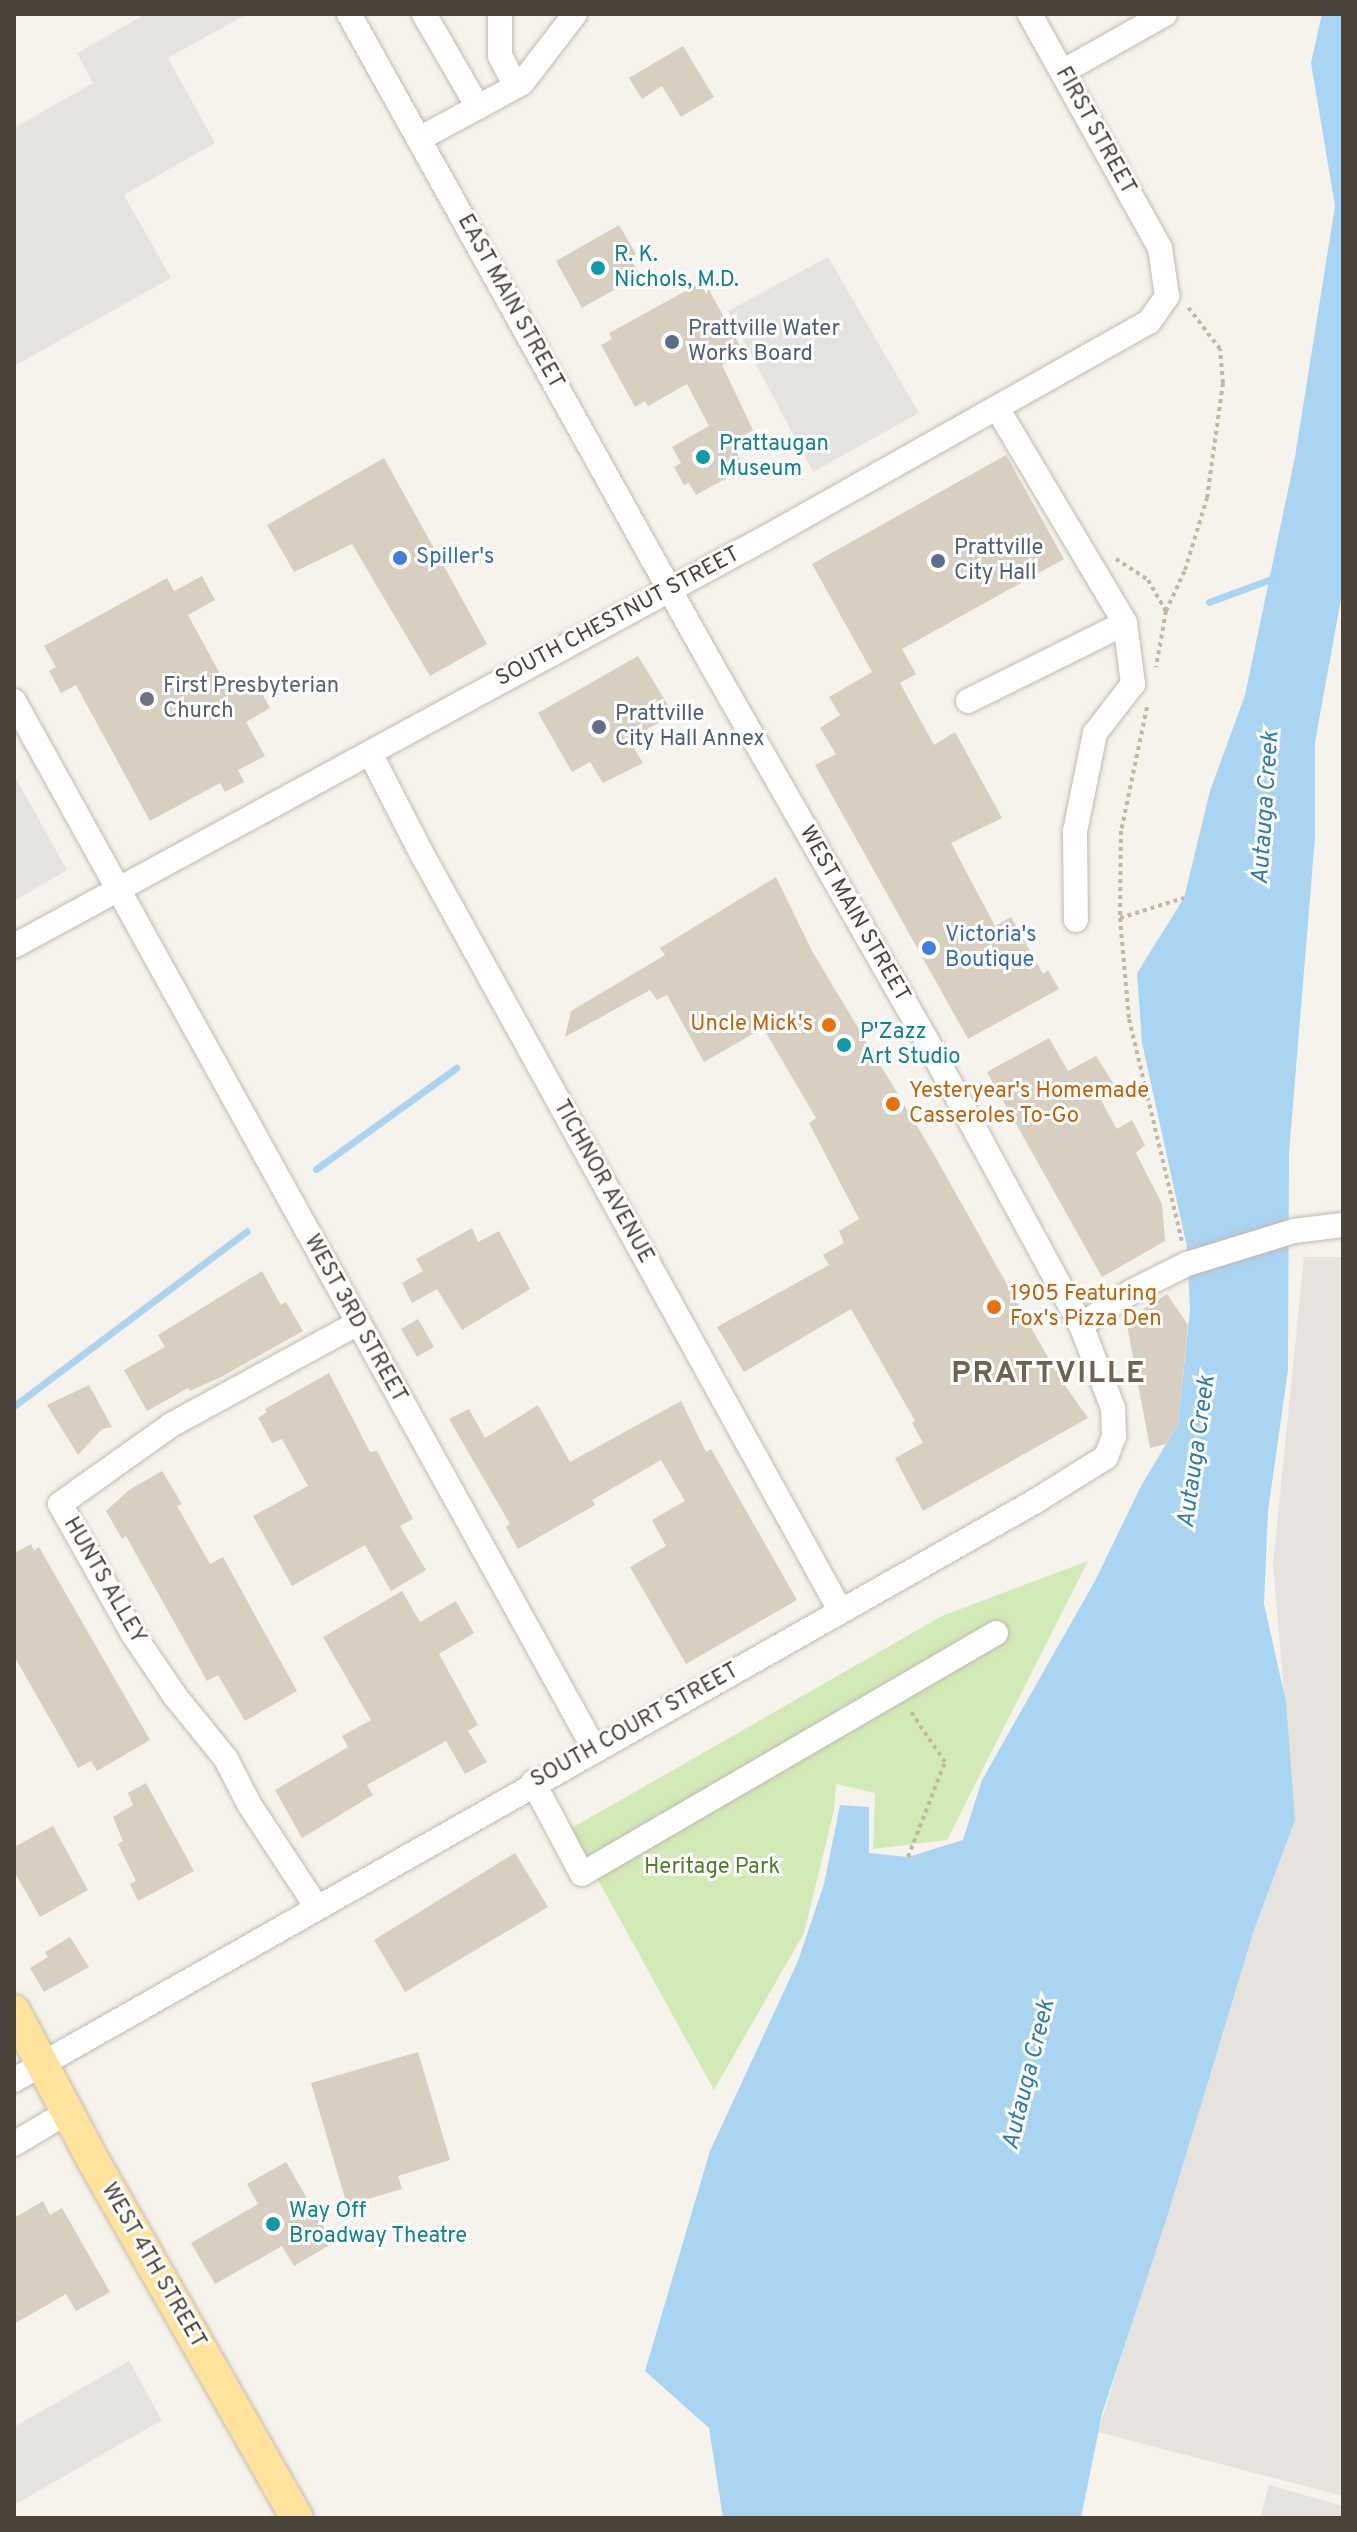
<!DOCTYPE html>
<style>
body{margin:0}
#map{position:relative;width:1357px;height:2532px;overflow:hidden;background:#f6f3ec;font-family:Overpass,sans-serif}
div>[style]{position:absolute}
[style*='--x']{left:calc(var(--x)*1px);top:calc(var(--y)*1px);width:calc(var(--w)*1px);rotate:calc(var(--a)*1deg)}
.industrial>*{inset:0;background:#e6e2dd}
.green>*{inset:0;background:#d2eab5}
.parking>*{inset:0;background:#e5e3e0}
.water>*{inset:0;background:#a9d4f2}
.stream>*{height:7px;margin:-3.5px;padding:0 3.5px;transform-origin:3.5px;border-radius:3.5px;background:#a9d4f2}
.building>*{inset:0;background:#d8cfc1}
.path>*{height:4px;margin-top:-2px;transform-origin:0;background:repeating-linear-gradient(90deg,#c4b79f 0 4px,transparent 0 8px)}
.roads{filter:drop-shadow(0 0 2px #c2bbae) drop-shadow(0 0 2px #c2bbae)}
.minor>*{height:24px;margin:-12px;padding:0 12px;transform-origin:12px;border-radius:12px;background:#fff}
.major>*{height:32px;margin:-16px;padding:0 16px;transform-origin:16px;border-radius:16px;background:#ffe39c}
.dots>*{width:22px;height:22px;translate:-50% -50%;box-sizing:border-box;border:4px solid #fff;border-radius:50%}
span{translate:-50% -50%;white-space:nowrap;text-align:center;line-height:1.15;-webkit-text-stroke:6px #fff;paint-order:stroke}
.street-label{font-size:22px;color:#4b4439}
.culture-label{font-size:22px;color:#0d838f}
.left{translate:0 -50%;text-align:left}
.service-label{font-size:22px;color:#4e5e75}
.shop-label{font-size:22px;color:#366cbe}
.worship-label{font-size:22px;color:#5b616d}
.food-label{font-size:22px;color:#c56008}
.right{translate:-100% -50%;text-align:right}
.park-label{font-size:22px;color:#4a7f2a}
.water-label{font-size:24px;color:#2e7ab2;font-style:italic}
.district-label{font-size:30px;color:#6e6250;font-weight:700;letter-spacing:2px}
.frame{position:absolute;inset:0;border:16px solid #4b4439;pointer-events:none}
</style>
<div id="map">
<div class="industrial">
<div style="clip-path:polygon(1304px 1257px,1343px 1257px,1343px 2496px,1098px 2432px,1253px 1933px,1295px 1820px,1273px 1564px)"></div>
</div>
<div class="green">
<div style="clip-path:polygon(1088px 1561px,947px 1840px,873px 1849px,875px 1793px,836px 1784px,834px 1810px,804px 1933px,714px 2090px,570px 1829px,942px 1616px)"></div>
</div>
<div class="parking">
<div style="clip-path:polygon(146px 14px,247px 14px,168px 58px,215px 143px,124px 195px,171px 278px,14px 366px,14px 128px,93px 83px,77px 53px)"></div>
<div style="clip-path:polygon(828px 257px,919px 413px,813px 472px,728px 311px)"></div>
<div style="clip-path:polygon(14px 775px,67px 870px,14px 901px)"></div>
<div style="clip-path:polygon(129px 2361px,162px 2420px,14px 2505px,14px 2427px)"></div>
<div style="clip-path:polygon(1269px 2485px,1343px 2506px,1343px 2518px,1260px 2518px)"></div>
</div>
<div class="water">
<div style="clip-path:polygon(1322px 14px,1343px 14px,1343px 588px,1315px 742px,1315px 837px,1289px 1153px,1288px 1370px,1268px 1511px,1264px 1604px,1286px 1702px,1295px 1820px,1253px 1933px,1167px 2217px,1102px 2414px,1081px 2518px,723px 2518px,709px 2428px,645px 2371px,710px 2151px,798px 1961px,824px 1884px,840px 1805px,869px 1807px,869px 1853px,908px 1857px,963px 1840px,982px 1780px,1095px 1581px,1141px 1486px,1178px 1424px,1190px 1310px,1187px 1247px,1142px 1043px,1137px 973px,1184px 898px,1210px 791px,1245px 695px,1295px 457px,1335px 206px,1311px 63px)"></div>
</div>
<div class="stream">
<div style="--x:1209;--y:602;--w:69;--a:-20.3"></div>
<div style="--x:316;--y:1169;--w:173;--a:-35.8"></div>
<div style="--x:14;--y:1406;--w:291;--a:-36.9"></div>
</div>
<div class="building">
<div style="clip-path:polygon(683px 46px,714px 97px,681px 117px,662px 86px,642px 99px,629px 78px)"></div>
<div style="clip-path:polygon(619px 225px,636px 254px,630px 258px,640px 275px,582px 308px,556px 261px)"></div>
<div style="clip-path:polygon(704px 281px,744px 353px,722px 365px,753px 430px,733px 442px,743px 469px,696px 495px,689px 483px,684px 485px,674px 467px,681px 463px,672px 447px,709px 426px,687px 384px,648px 406px,645px 401px,635px 407px,601px 345px,612px 339px,609px 333px)"></div>
<div style="clip-path:polygon(1006px 455px,1064px 559px,902px 649px,916px 674px,900px 683px,934px 745px,955px 732px,1002px 818px,951px 843px,995px 926px,1011px 917px,1043px 974px,1048px 970px,1059px 989px,968px 1039px,815px 765px,836px 754px,820px 728px,840px 715px,829px 697px,872px 672px,812px 564px)"></div>
<div style="clip-path:polygon(384px 458px,487px 644px,430px 676px,352px 544px,294px 572px,267px 525px)"></div>
<div style="clip-path:polygon(202px 576px,215px 600px,188px 615px,231px 694px,255px 681px,270px 708px,246px 722px,265px 756px,238px 770px,244px 782px,225px 792px,220px 783px,150px 821px,76px 685px,61px 693px,49px 671px,56px 667px,44px 646px,167px 578px,174px 591px)"></div>
<div style="clip-path:polygon(638px 656px,674px 715px,628px 739px,643px 763px,603px 783px,590px 762px,572px 772px,538px 713px)"></div>
<div style="clip-path:polygon(776px 877px,812px 951px,932px 1151px,1059px 1377px,1088px 1418px,923px 1511px,895px 1458px,923px 1443px,912px 1423px,915px 1421px,851px 1309px,744px 1372px,717px 1327px,829px 1265px,823px 1255px,844px 1243px,839px 1231px,859px 1219px,809px 1123px,816px 1118px,763px 1028px,704px 1062px,667px 995px,657px 1000px,650px 990px,565px 1037px,571px 1011px,665px 955px,660px 948px)"></div>
<div style="clip-path:polygon(1049px 1038px,1068px 1071px,1096px 1056px,1115px 1086px,1098px 1095px,1117px 1129px,1132px 1120px,1145px 1145px,1136px 1153px,1162px 1204px,1165px 1241px,1102px 1277px,987px 1072px)"></div>
<div style="clip-path:polygon(472px 1228px,478px 1242px,499px 1231px,530px 1289px,462px 1330px,437px 1289px,412px 1303px,402px 1283px,423px 1271px,416px 1259px)"></div>
<div style="clip-path:polygon(262px 1271px,281px 1305px,286px 1302px,303px 1331px,221px 1377px,190px 1391px,188px 1388px,147px 1411px,124px 1370px,165px 1347px,158px 1335px)"></div>
<div style="clip-path:polygon(1167px 1294px,1188px 1325px,1178px 1424px,1166px 1444px,1150px 1448px,1126px 1320px)"></div>
<div style="clip-path:polygon(418px 1319px,434px 1347px,417px 1357px,401px 1329px)"></div>
<div style="clip-path:polygon(329px 1373px,370px 1452px,377px 1451px,413px 1519px,400px 1526px,426px 1570px,391px 1591px,365px 1545px,292px 1586px,253px 1516px,308px 1486px,282px 1439px,272px 1443px,258px 1418px,267px 1412px,265px 1409px)"></div>
<div style="clip-path:polygon(89px 1385px,112px 1427px,102px 1429px,78px 1455px,47px 1405px)"></div>
<div style="clip-path:polygon(681px 1401px,706px 1452px,711px 1449px,797px 1600px,686px 1664px,630px 1567px,666px 1546px,652px 1520px,685px 1501px,661px 1460px,592px 1500px,595px 1505px,518px 1549px,506px 1527px,510px 1524px,449px 1419px,469px 1409px,485px 1438px,538px 1405px,570px 1462px)"></div>
<div style="clip-path:polygon(162px 1471px,182px 1504px,177px 1506px,210px 1564px,223px 1557px,297px 1691px,245px 1721px,218px 1675px,207px 1681px,126px 1536px,122px 1539px,106px 1511px,129px 1490px)"></div>
<div style="clip-path:polygon(31px 1544px,34px 1551px,39px 1547px,150px 1740px,97px 1771px,91px 1761px,78px 1768px,14px 1656px,14px 1553px)"></div>
<div style="clip-path:polygon(402px 1591px,420px 1622px,456px 1601px,474px 1633px,439px 1654px,478px 1725px,468px 1731px,487px 1762px,465px 1774px,446px 1741px,367px 1785px,373px 1795px,302px 1838px,275px 1790px,348px 1747px,342px 1736px,371px 1720px,323px 1637px)"></div>
<div style="clip-path:polygon(146px 1783px,194px 1871px,138px 1901px,130px 1884px,136px 1881px,118px 1844px,123px 1841px,113px 1817px,133px 1805px,128px 1793px)"></div>
<div style="clip-path:polygon(53px 1826px,88px 1890px,40px 1917px,14px 1871px,14px 1847px)"></div>
<div style="clip-path:polygon(515px 1853px,548px 1907px,405px 1992px,374px 1940px)"></div>
<div style="clip-path:polygon(70px 1937px,89px 1967px,44px 1992px,30px 1968px,48px 1957px,45px 1952px)"></div>
<div style="clip-path:polygon(418px 2052px,450px 2160px,398px 2176px,402px 2189px,347px 2205px,311px 2083px)"></div>
<div style="clip-path:polygon(286px 2162px,333px 2243px,294px 2266px,282px 2246px,215px 2284px,191px 2243px,258px 2204px,247px 2184px)"></div>
<div style="clip-path:polygon(43px 2201px,50px 2215px,62px 2208px,110px 2292px,76px 2311px,66px 2294px,14px 2324px,14px 2218px)"></div>
</div>
<div class="path">
<div style="--x:1116;--y:559;--w:38;--a:33"></div>
<div style="--x:1148;--y:580;--w:36;--a:60"></div>
<div style="--x:1166;--y:611;--w:57;--a:100.1"></div>
<div style="--x:1166;--y:611;--w:45;--a:-65.1"></div>
<div style="--x:1185;--y:570;--w:75;--a:-73"></div>
<div style="--x:1207;--y:498;--w:116;--a:-82.1"></div>
<div style="--x:1223;--y:383;--w:34;--a:-95"></div>
<div style="--x:1220;--y:349;--w:53;--a:-127.3"></div>
<div style="--x:1147;--y:707;--w:127;--a:101.8"></div>
<div style="--x:1121;--y:831;--w:87;--a:90.7"></div>
<div style="--x:1120;--y:918;--w:101;--a:84.9"></div>
<div style="--x:1129;--y:1019;--w:228;--a:76.6"></div>
<div style="--x:1120;--y:918;--w:67;--a:-17.4"></div>
<div style="--x:908;--y:1857;--w:102;--a:-68.7"></div>
<div style="--x:945;--y:1762;--w:64;--a:-124.2"></div>
</div>
<div class="roads">
<div class="minor">
<div style="--x:424;--y:14;--w:108;--a:59.9"></div>
<div style="--x:500;--y:14;--w:42;--a:90"></div>
<div style="--x:500;--y:56;--w:34;--a:62"></div>
<div style="--x:1062;--y:72;--w:118;--a:-29.4"></div>
<div style="--x:419;--y:139;--w:117;--a:-28.5"></div>
<div style="--x:522;--y:83;--w:87;--a:-52.5"></div>
<div style="--x:997;--y:408;--w:250;--a:59.2"></div>
<div style="--x:1125;--y:623;--w:62;--a:82.5"></div>
<div style="--x:1133;--y:684;--w:62;--a:127.8"></div>
<div style="--x:1095;--y:733;--w:100;--a:101.5"></div>
<div style="--x:1075;--y:831;--w:89;--a:89.4"></div>
<div style="--x:14;--y:701;--w:1197;--a:61.02"></div>
<div style="--x:968;--y:701;--w:175;--a:-26.4"></div>
<div style="--x:370;--y:753;--w:116;--a:62.8"></div>
<div style="--x:423;--y:856;--w:862;--a:61.06"></div>
<div style="--x:14;--y:946;--w:857;--a:-28.51"></div>
<div style="--x:767;--y:537;--w:438;--a:-29.4"></div>
<div style="--x:1149;--y:322;--w:32;--a:-55"></div>
<div style="--x:1167;--y:296;--w:49;--a:-98.3"></div>
<div style="--x:1160;--y:248;--w:268;--a:-119.1"></div>
<div style="--x:1081;--y:1325;--w:60;--a:-33.4"></div>
<div style="--x:1131;--y:1292;--w:63;--a:-26.6"></div>
<div style="--x:1187;--y:1264;--w:112;--a:-17.1"></div>
<div style="--x:1294;--y:1231;--w:49;--a:-7"></div>
<div style="--x:533;--y:1782;--w:104;--a:62"></div>
<div style="--x:582;--y:1874;--w:479;--a:-30.2"></div>
<div style="--x:316;--y:1906;--w:122;--a:-123.3"></div>
<div style="--x:249;--y:1804;--w:51;--a:-117.1"></div>
<div style="--x:226;--y:1759;--w:81;--a:-129"></div>
<div style="--x:175;--y:1696;--w:75;--a:-124.1"></div>
<div style="--x:133;--y:1634;--w:149;--a:-119.3"></div>
<div style="--x:60;--y:1504;--w:136;--a:-35.4"></div>
<div style="--x:171;--y:1425;--w:213;--a:-28.6"></div>
<div style="--x:14;--y:2080;--w:1172;--a:-29.54"></div>
<div style="--x:1034;--y:1502;--w:85;--a:-32"></div>
<div style="--x:1106;--y:1457;--w:22;--a:-69"></div>
<div style="--x:1114;--y:1436;--w:28;--a:-92"></div>
<div style="--x:1113;--y:1408;--w:89;--a:-111.1"></div>
<div style="--x:1081;--y:1325;--w:323;--a:-118.5"></div>
<div style="--x:927;--y:1041;--w:437;--a:-119.8"></div>
<div style="--x:710;--y:662;--w:742;--a:-119.12"></div>
<div style="--x:14;--y:2144;--w:64;--a:-31"></div>
</div>
<div class="major">
<div style="--x:14;--y:2011;--w:171;--a:62.1"></div>
<div style="--x:94;--y:2162;--w:410;--a:60.3"></div>
</div>
</div>
<div class="dots">
<div style="left:598px;top:268px;background:#0f9aa8"></div>
<div style="left:672px;top:342px;background:#5c6f8a"></div>
<div style="left:703px;top:457px;background:#0f9aa8"></div>
<div style="left:400px;top:558px;background:#3f7fe0"></div>
<div style="left:938px;top:561px;background:#5c6f8a"></div>
<div style="left:147px;top:699px;background:#6b7280"></div>
<div style="left:599px;top:727px;background:#5c6f8a"></div>
<div style="left:929px;top:948px;background:#3f7fe0"></div>
<div style="left:829px;top:1025px;background:#e8710a"></div>
<div style="left:844px;top:1045px;background:#0f9aa8"></div>
<div style="left:893px;top:1104px;background:#e8710a"></div>
<div style="left:994px;top:1307px;background:#e8710a"></div>
<div style="left:273px;top:2224px;background:#0f9aa8"></div>
</div>
<div class="street-label">
<span style="left:1095px;top:131px;rotate:61deg">FIRST STREET</span>
<span style="left:510px;top:302px;rotate:61deg">EAST MAIN STREET</span>
<span style="left:618px;top:617px;rotate:-28deg">SOUTH CHESTNUT STREET</span>
<span style="left:854px;top:914px;rotate:60deg">WEST MAIN STREET</span>
<span style="left:603px;top:1182px;rotate:61deg">TICHNOR AVENUE</span>
<span style="left:355px;top:1319px;rotate:61deg">WEST 3RD STREET</span>
<span style="left:104px;top:1581px;rotate:60deg">HUNTS ALLEY</span>
<span style="left:635px;top:1726px;rotate:-29deg">SOUTH COURT STREET</span>
<span style="left:153px;top:2266px;rotate:60deg">WEST 4TH STREET</span>
</div>
<div class="culture-label">
<span class="left" style="left:614px;top:268px">R. K.<br>Nichols, M.D.</span>
<span class="left" style="left:719px;top:457px">Prattaugan<br>Museum</span>
<span class="left" style="left:860px;top:1045px">P'Zazz<br>Art Studio</span>
<span class="left" style="left:289px;top:2224px">Way Off<br>Broadway Theatre</span>
</div>
<div class="service-label">
<span class="left" style="left:688px;top:342px">Prattville Water<br>Works Board</span>
<span class="left" style="left:954px;top:561px">Prattville<br>City Hall</span>
<span class="left" style="left:615px;top:727px">Prattville<br>City Hall Annex</span>
</div>
<div class="shop-label">
<span class="left" style="left:416px;top:558px">Spiller's</span>
<span class="left" style="left:945px;top:948px">Victoria's<br>Boutique</span>
</div>
<div class="worship-label">
<span class="left" style="left:163px;top:699px">First Presbyterian<br>Church</span>
</div>
<div class="food-label">
<span class="right" style="left:813px;top:1025px">Uncle Mick's</span>
<span class="left" style="left:909px;top:1104px">Yesteryear's Homemade<br>Casseroles To-Go</span>
<span class="left" style="left:1010px;top:1307px">1905 Featuring<br>Fox's Pizza Den</span>
</div>
<div class="park-label">
<span style="left:712px;top:1868px">Heritage Park</span>
</div>
<div class="water-label">
<span style="left:1267px;top:808px;rotate:-86deg">Autauga Creek</span>
<span style="left:1198px;top:1452px;rotate:-82deg">Autauga Creek</span>
<span style="left:1030px;top:2075px;rotate:-76deg">Autauga Creek</span>
</div>
<div class="district-label">
<span style="left:1049px;top:1375px">PRATTVILLE</span>
</div>
<div class="frame"></div>
</div>
